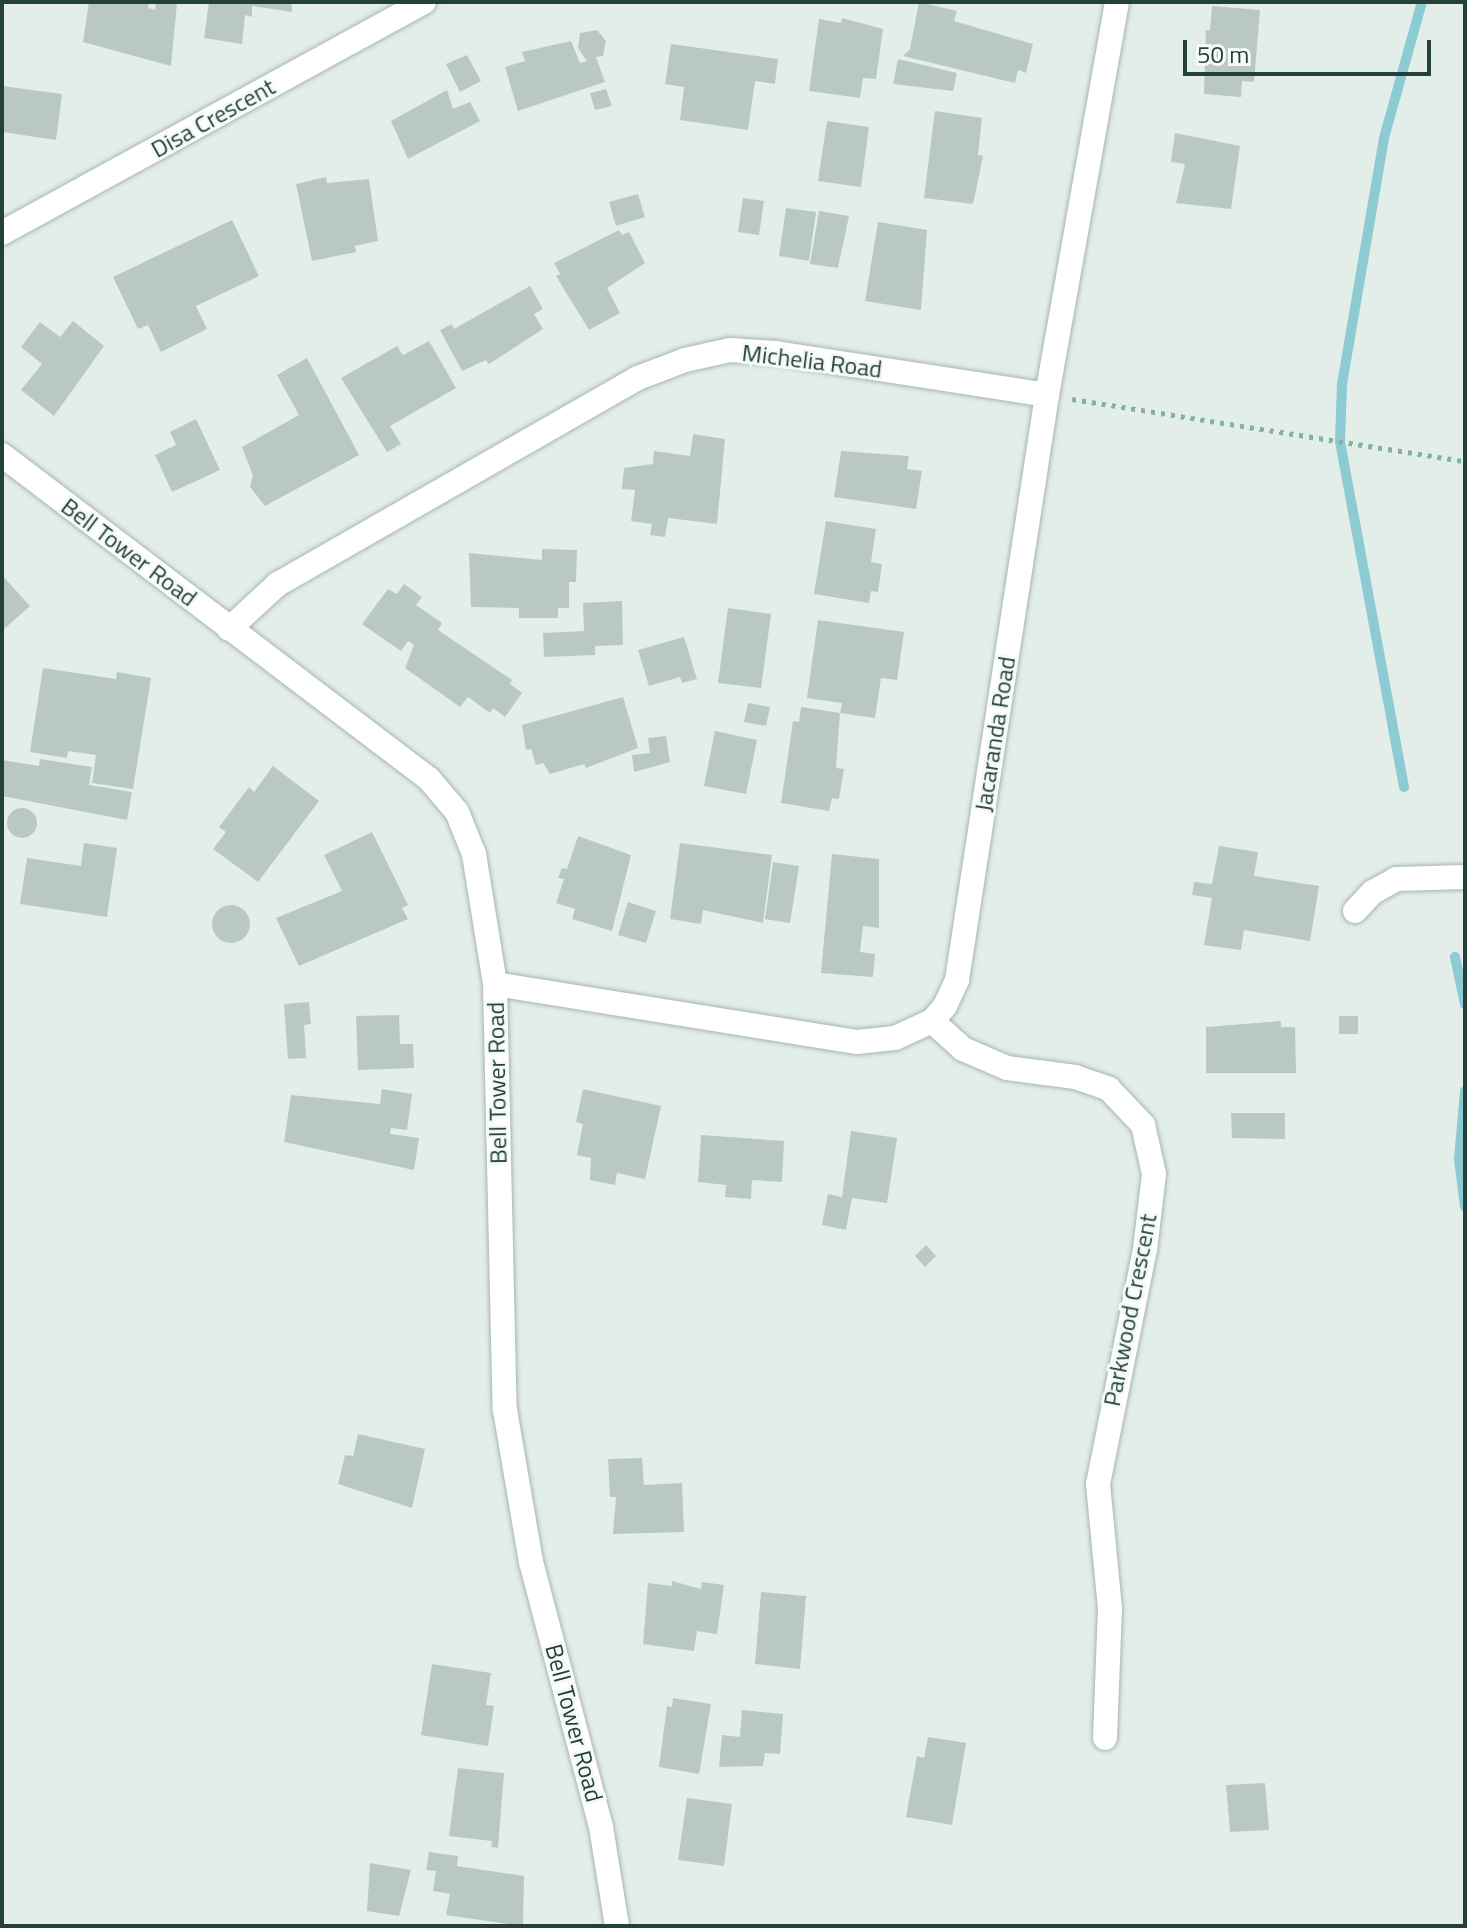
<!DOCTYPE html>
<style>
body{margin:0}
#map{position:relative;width:1467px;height:1928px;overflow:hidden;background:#e4eee9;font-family:"Titillium Web",sans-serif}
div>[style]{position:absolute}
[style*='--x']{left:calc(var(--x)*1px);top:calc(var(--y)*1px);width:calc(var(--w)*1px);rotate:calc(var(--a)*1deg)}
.stream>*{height:10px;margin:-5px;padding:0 5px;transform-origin:5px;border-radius:5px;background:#8ccbd4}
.building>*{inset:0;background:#b9c9c2}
.round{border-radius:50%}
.path>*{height:5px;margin-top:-2.5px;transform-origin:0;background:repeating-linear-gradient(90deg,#84b2a2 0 4px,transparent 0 10px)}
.roads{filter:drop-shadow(0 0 2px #a6b7b0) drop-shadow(0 0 2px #a6b7b0)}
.street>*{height:24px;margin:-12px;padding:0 12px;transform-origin:12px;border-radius:12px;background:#fff}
span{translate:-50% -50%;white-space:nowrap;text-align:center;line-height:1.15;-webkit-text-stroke:6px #f5faf8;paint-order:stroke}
.street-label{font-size:24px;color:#234138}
.frame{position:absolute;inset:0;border:4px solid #234138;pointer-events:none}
.scale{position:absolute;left:1183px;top:40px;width:248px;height:36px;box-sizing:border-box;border:4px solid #234138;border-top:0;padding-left:10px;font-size:24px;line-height:28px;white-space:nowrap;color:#234138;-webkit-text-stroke:6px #f5faf8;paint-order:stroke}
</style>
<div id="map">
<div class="stream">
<div style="--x:1404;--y:787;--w:352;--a:-100.5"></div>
<div style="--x:1340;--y:441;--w:57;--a:-88"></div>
<div style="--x:1342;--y:384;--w:250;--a:-80.3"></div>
<div style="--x:1384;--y:138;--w:141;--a:-74.4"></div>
<div style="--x:1455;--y:957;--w:48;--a:78"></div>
<div style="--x:1465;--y:1091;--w:68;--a:95"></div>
<div style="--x:1459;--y:1159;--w:48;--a:82.9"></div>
</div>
<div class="building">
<div style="clip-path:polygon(89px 2px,149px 2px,148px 8px,155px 10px,156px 2px,177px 3px,171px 66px,83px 42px)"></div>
<div style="clip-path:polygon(209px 2px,290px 2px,292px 7px,292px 12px,252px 6px,252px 17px,245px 15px,242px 44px,204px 38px)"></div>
<div style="clip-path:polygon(919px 2px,957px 11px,954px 21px,1033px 44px,1026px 73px,1018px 70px,1015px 83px,903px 56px,910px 49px)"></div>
<div style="clip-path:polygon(1212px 6px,1260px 10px,1254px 82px,1242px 81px,1241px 97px,1204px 94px,1206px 30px,1210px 30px)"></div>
<div style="clip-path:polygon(842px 18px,883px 29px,876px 79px,863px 78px,860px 98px,809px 91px,819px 19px,841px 23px)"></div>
<div style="clip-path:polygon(597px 30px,606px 41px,603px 56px,596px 57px,605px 82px,518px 111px,505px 67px,525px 61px,522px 52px,571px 41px,580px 63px,587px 61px,578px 48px,580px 33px)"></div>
<div style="clip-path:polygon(671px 44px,778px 59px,775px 84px,755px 81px,748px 130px,680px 120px,684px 87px,665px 84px)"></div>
<div style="clip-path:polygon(467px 55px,481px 81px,460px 92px,446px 64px)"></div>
<div style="clip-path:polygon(898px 59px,957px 73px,953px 91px,893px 84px)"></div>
<div style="clip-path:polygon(2px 86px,62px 94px,56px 140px,2px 132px)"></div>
<div style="clip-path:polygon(606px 89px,612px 106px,595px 110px,590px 93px)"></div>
<div style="clip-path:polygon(447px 90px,453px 109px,470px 102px,480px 121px,408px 159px,391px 121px)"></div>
<div style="clip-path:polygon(935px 111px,982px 118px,978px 155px,983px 156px,973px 204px,924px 198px)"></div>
<div style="clip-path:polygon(827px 121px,869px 127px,861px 187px,818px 181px)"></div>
<div style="clip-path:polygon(1175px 133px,1240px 146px,1231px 209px,1176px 203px,1185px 164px,1171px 162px)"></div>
<div style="clip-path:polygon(326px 177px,327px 183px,369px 179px,378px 241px,355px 246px,356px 252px,312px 261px,296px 184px)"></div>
<div style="clip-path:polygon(638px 194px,645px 217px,616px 226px,609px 202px)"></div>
<div style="clip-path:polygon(743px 198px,764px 201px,759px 235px,738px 232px)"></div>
<div style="clip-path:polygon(786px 208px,816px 212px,809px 261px,779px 256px)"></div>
<div style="clip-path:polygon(819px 211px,849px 216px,838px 268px,810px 264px)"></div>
<div style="clip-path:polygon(232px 220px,259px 276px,196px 306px,207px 329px,161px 352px,148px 325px,138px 329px,113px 277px)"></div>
<div style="clip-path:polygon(878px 222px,927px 230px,921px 310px,865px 301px)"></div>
<div style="clip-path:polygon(619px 230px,622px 235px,629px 232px,645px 263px,607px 288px,620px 313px,589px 330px,556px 276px,560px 274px,554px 263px)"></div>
<div style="clip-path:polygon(530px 286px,543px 309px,534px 314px,543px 329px,489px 364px,486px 360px,462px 371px,440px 330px,452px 324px,454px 329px)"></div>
<div style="clip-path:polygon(73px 321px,104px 346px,54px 416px,21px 390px,42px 364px,21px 347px,40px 322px,60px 337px)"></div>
<div style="clip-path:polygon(429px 341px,456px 388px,390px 426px,401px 444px,387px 452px,341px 378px,397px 346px,403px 355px)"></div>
<div style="clip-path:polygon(307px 358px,359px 455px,265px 506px,250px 487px,253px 476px,242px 447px,299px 415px,277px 375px)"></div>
<div style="clip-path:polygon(196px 419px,220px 470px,172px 492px,155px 455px,176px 445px,170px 432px)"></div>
<div style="clip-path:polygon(693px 434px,725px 439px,717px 524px,668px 518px,665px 537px,650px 535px,652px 524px,631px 521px,635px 490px,622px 489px,624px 468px,653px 464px,654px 451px,690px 456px)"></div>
<div style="clip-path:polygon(841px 451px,909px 456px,907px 469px,922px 471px,916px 509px,834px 497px)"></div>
<div style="clip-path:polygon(826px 521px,876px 529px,871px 562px,882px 564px,878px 592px,871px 591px,869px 603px,814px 594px)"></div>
<div style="clip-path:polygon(542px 549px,577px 550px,576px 582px,569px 582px,569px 608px,558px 608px,558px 618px,519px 618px,519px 608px,471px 607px,469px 553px,542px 560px)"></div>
<div style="clip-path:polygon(2px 575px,30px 606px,2px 631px)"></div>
<div style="clip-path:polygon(404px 584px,422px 597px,416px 605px,442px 623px,438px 630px,512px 680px,510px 684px,522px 693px,505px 717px,493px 708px,490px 713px,468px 697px,460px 707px,405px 668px,414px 645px,408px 641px,401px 651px,362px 624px,388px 589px,397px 594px)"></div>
<div style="clip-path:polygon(622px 601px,623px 645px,595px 646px,595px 655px,544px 657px,543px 633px,584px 631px,583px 603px)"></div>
<div style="clip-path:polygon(728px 608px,771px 614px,761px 688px,718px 683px)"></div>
<div style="clip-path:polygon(818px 620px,904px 632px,897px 680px,881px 678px,875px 718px,840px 713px,836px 768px,844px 769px,839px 799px,832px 798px,829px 811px,781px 803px,793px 721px,799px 722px,801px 707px,840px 713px,842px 703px,807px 698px)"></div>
<div style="clip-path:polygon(684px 637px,697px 679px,682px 683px,680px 677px,649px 686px,638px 650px)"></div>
<div style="clip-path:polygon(43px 668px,116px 679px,117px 672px,151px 678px,133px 789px,92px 783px,96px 755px,68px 751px,67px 758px,30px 752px)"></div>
<div style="clip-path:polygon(623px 697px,638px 748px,586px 768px,584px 764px,550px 774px,543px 763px,536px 765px,531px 749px,526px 750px,522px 725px)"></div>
<div style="clip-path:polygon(748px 703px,770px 707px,766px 726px,744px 722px)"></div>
<div style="clip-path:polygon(715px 731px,757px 740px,746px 794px,704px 786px)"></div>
<div style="clip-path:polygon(666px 736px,670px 762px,634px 772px,632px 755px,650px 753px,648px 738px)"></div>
<div style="clip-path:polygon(40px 759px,92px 767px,89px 785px,132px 792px,127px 820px,2px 796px,2px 760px,39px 766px)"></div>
<div style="clip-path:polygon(273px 766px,319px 801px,258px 882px,213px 849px,226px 832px,219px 827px,249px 787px,254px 792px)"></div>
<div class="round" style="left:7px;top:808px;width:30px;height:30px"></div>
<div style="clip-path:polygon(372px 832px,408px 905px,402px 908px,408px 919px,299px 966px,276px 918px,342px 891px,324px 855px)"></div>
<div style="clip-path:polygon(578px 836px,631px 855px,612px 931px,572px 919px,575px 909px,556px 903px,564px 879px,558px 878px,562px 868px,567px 869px)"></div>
<div style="clip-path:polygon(84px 843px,117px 848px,107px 917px,20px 904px,27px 858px,81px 866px)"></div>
<div style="clip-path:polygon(680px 843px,772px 855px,763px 923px,703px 910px,701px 924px,670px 919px)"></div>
<div style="clip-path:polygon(1219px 846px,1258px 852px,1254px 876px,1319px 886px,1310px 941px,1244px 930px,1241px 950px,1204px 945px,1212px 898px,1192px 895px,1194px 882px,1212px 884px)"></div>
<div style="clip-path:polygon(832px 854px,879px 859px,879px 928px,863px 926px,860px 952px,875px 954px,873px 977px,821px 973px)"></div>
<div style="clip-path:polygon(773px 862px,799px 866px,790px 923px,765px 919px)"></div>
<div style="clip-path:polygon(628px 902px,656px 911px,646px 943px,618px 935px)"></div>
<div class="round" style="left:212px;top:905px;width:38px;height:38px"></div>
<div style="clip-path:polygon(309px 1002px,311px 1024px,304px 1025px,306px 1058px,288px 1059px,284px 1004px)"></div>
<div style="clip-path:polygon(399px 1015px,400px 1044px,413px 1044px,414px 1068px,358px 1070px,356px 1016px)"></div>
<div style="clip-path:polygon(1339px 1016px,1358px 1016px,1358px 1034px,1339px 1034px)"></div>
<div style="clip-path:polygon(1281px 1021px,1281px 1027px,1295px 1027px,1296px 1073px,1206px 1073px,1206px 1027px)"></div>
<div style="clip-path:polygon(382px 1089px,412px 1094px,407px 1130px,391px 1128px,390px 1134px,419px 1138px,414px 1170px,284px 1142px,291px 1095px,380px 1104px)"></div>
<div style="clip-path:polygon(583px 1089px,661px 1106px,645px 1179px,617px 1173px,615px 1185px,590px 1180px,591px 1158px,577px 1155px,583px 1124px,576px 1122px)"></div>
<div style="clip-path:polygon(1231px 1113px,1285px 1113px,1285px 1139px,1232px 1138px)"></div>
<div style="clip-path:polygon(851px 1131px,897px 1138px,887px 1203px,852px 1198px,846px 1230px,822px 1225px,828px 1194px,842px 1197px)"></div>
<div style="clip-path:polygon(701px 1135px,784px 1141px,782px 1182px,752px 1180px,751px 1199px,725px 1197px,726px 1185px,698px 1182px)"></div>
<div style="clip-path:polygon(926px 1245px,936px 1256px,925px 1267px,915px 1256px)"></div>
<div style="clip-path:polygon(358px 1434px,425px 1449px,412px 1508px,338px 1484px,345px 1455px,353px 1456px)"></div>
<div style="clip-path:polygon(642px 1458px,644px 1485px,682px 1483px,684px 1532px,613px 1534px,616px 1497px,610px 1497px,608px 1459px)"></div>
<div style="clip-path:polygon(672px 1581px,701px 1589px,702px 1582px,724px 1585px,717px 1634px,697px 1631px,694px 1651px,643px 1644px,648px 1583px,672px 1586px)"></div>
<div style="clip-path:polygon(761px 1592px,806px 1596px,800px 1669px,755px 1664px)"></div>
<div style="clip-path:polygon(432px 1664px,491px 1673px,486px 1705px,494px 1706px,488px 1746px,421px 1735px)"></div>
<div style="clip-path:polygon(673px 1698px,711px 1704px,699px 1774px,659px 1767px,667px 1706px,672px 1707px)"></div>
<div style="clip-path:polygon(742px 1710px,783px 1714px,780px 1754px,765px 1753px,763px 1766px,719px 1767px,722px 1735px,740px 1737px)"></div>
<div style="clip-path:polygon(928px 1737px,966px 1743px,952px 1825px,906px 1817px,917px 1756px,924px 1758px)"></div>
<div style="clip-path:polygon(458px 1768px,504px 1773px,498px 1848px,491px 1847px,492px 1841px,449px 1836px)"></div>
<div style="clip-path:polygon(1265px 1783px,1269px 1830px,1230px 1832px,1226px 1785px)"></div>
<div style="clip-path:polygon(687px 1798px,732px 1804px,724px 1866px,678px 1860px)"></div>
<div style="clip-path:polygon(429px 1852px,458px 1856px,457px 1866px,524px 1876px,523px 1926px,446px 1915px,450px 1894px,433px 1891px,436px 1871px,426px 1870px)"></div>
<div style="clip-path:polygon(370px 1863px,411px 1870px,399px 1916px,367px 1911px)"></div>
</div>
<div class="path">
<div style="--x:1072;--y:399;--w:398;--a:9"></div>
</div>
<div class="roads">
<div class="street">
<div style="--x:2;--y:233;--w:481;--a:-28.7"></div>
<div style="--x:2;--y:455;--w:536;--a:37.19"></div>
<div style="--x:429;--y:779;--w:43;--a:49.7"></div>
<div style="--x:457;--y:812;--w:45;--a:68"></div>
<div style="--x:474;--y:854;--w:132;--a:80.8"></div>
<div style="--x:495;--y:984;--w:426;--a:88.7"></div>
<div style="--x:505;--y:1410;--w:154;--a:80.3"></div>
<div style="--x:531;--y:1562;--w:274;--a:75.2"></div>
<div style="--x:601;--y:1827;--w:100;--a:80.8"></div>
<div style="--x:229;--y:629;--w:67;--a:-42.6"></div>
<div style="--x:278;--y:584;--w:415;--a:-29.8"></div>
<div style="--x:638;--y:378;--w:50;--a:-21"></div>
<div style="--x:685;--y:360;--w:46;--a:-12.5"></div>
<div style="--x:730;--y:350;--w:46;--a:3.7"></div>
<div style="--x:776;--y:353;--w:274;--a:8.8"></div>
<div style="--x:1355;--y:911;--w:26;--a:-47"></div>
<div style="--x:1373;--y:892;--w:26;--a:-29"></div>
<div style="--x:1396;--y:879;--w:69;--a:-1.7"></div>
<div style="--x:495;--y:984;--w:367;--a:9.1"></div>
<div style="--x:857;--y:1042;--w:38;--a:-6"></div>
<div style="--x:895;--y:1038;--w:41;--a:-24.7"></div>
<div style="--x:932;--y:1021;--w:20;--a:-49"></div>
<div style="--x:945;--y:1006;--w:29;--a:-65"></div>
<div style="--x:957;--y:980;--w:592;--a:-81.25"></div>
<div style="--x:1047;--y:395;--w:399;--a:-79.9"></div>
<div style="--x:932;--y:1021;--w:42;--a:42.1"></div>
<div style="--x:963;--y:1049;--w:48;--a:23.4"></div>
<div style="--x:1007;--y:1068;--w:69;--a:7.5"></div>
<div style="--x:1075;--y:1077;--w:36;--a:19"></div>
<div style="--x:1109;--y:1089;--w:50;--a:46.6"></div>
<div style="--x:1143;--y:1125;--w:50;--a:77.3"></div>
<div style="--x:1154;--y:1174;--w:76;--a:96.8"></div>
<div style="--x:1145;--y:1249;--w:240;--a:101.3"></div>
<div style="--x:1098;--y:1484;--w:125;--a:84.5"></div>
<div style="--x:1110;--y:1608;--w:130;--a:92.2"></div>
</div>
</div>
<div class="street-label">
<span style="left:213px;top:118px;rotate:-29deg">Disa Crescent</span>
<span style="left:812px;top:361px;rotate:7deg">Michelia Road</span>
<span style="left:129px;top:552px;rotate:37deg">Bell Tower Road</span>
<span style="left:995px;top:734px;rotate:-81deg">Jacaranda Road</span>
<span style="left:497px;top:1083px;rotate:-91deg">Bell Tower Road</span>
<span style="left:1130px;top:1310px;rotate:-79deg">Parkwood Crescent</span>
<span style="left:574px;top:1723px;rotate:75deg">Bell Tower Road</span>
</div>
<div class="frame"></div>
<div class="scale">50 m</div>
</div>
